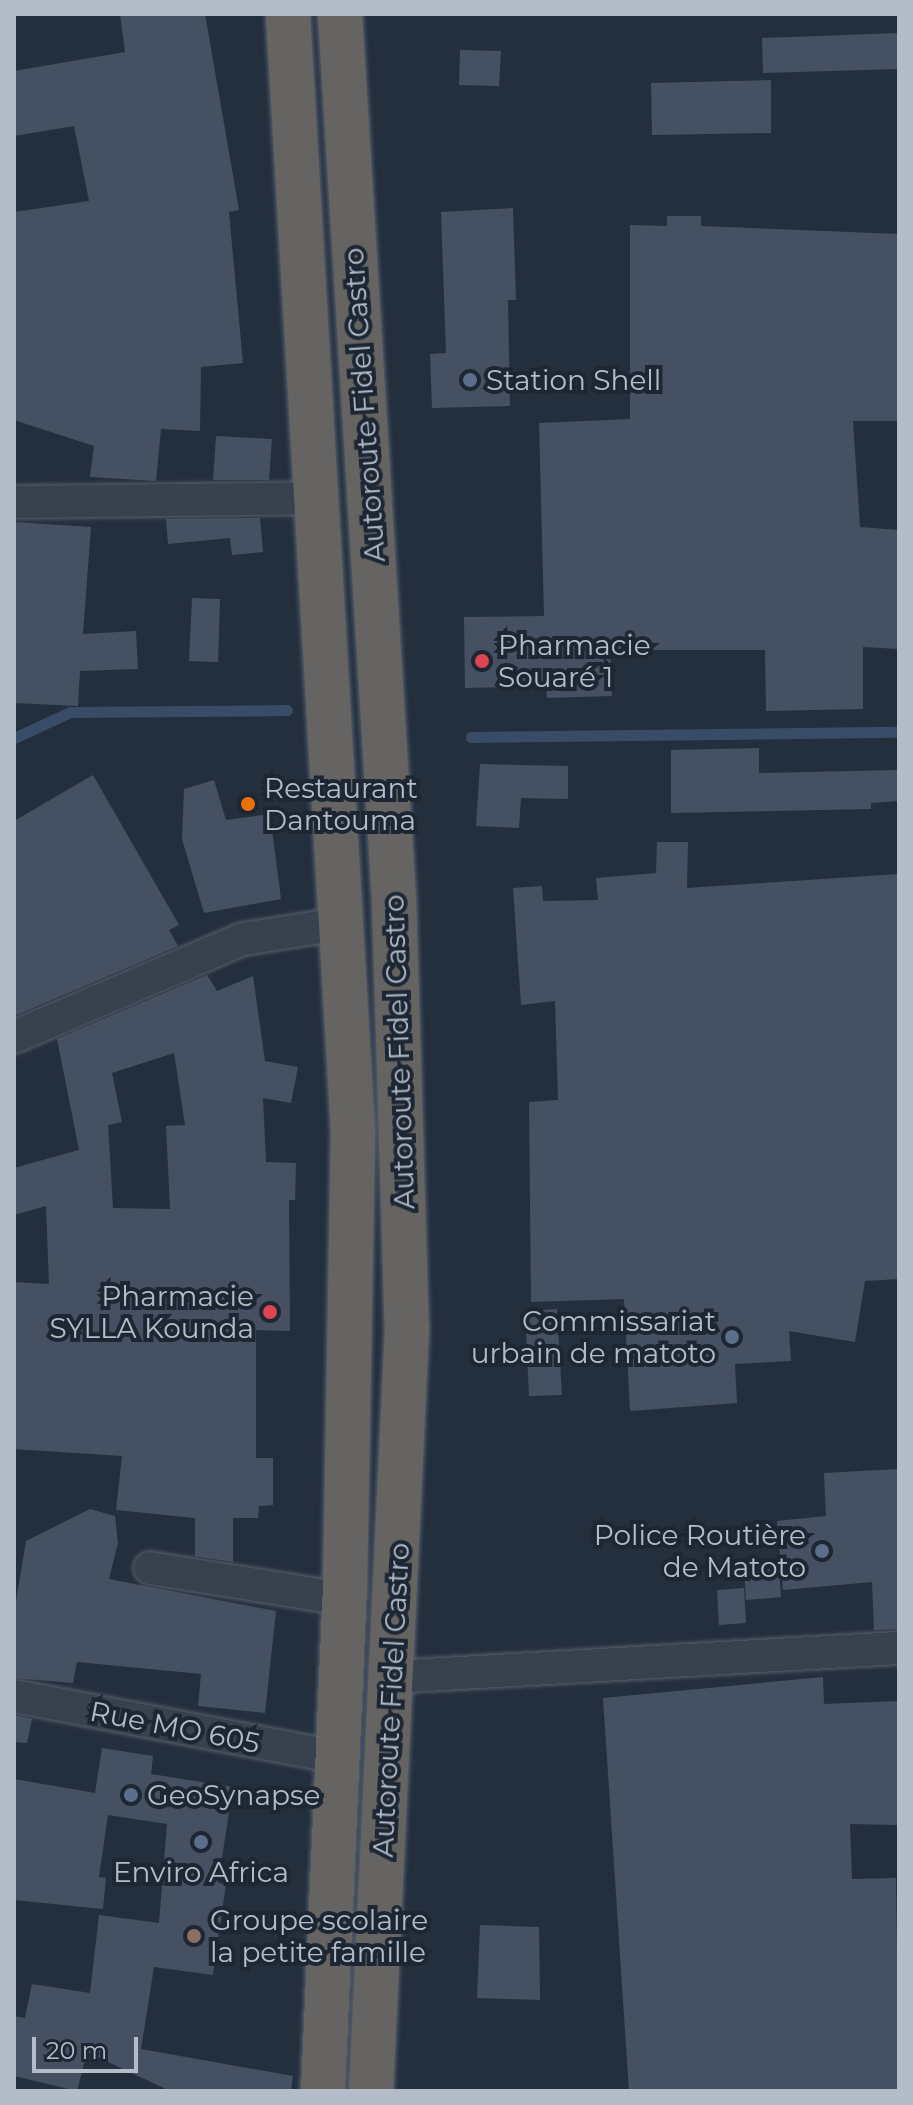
<!DOCTYPE html>
<meta charset="utf-8">
<style>
body{margin:0}
#map{position:relative;width:913px;height:2105px;overflow:hidden;background:#242f3e;font-family:Montserrat,sans-serif}
div>[style]{position:absolute}
[style*='--x']{left:calc(var(--x)*1px);top:calc(var(--y)*1px);width:calc(var(--w)*1px);rotate:calc(var(--a)*1deg)}
.stream>*{height:11px;margin:-5.5px;padding:0 5.5px;transform-origin:5.5px;border-radius:5.5px;background:#394c67}
.building>*{inset:0;background:#455162}
.roads{filter:drop-shadow(0 0 2px #565f6c) drop-shadow(0 0 2px #565f6c)}
.minor>*{height:32px;margin:-16px;padding:0 16px;transform-origin:16px;border-radius:16px;background:#38414e}
.trunk>*{height:44px;margin:-22px;padding:0 22px;transform-origin:22px;border-radius:22px;background:#656462}
.dots>*{width:22px;height:22px;translate:-50% -50%;box-sizing:border-box;border:4px solid #1d2633;border-radius:50%}
span{translate:-50% -50%;white-space:nowrap;text-align:center;line-height:1.15;-webkit-text-stroke:8px #1d2633;paint-order:stroke}
.poi-label{font-size:28px;color:#b4bcc9}
.left{translate:0 -50%;text-align:left}
.right{translate:-100% -50%;text-align:right}
.street-label{font-size:28px;color:#b4bcc9}
.frame{position:absolute;inset:0;border:16px solid #b4bcc9;pointer-events:none}
.scale{position:absolute;left:32px;top:2037px;width:106px;height:36px;box-sizing:border-box;border:4px solid #b4bcc9;border-top:0;padding-left:10px;font-size:24px;line-height:28px;white-space:nowrap;color:#b4bcc9;-webkit-text-stroke:6px #1d2633;paint-order:stroke}
</style>
<div id="map">
<div class="stream">
<div style="--x:471;--y:737;--w:428;--a:-0.7"></div>
<div style="--x:14;--y:738;--w:62;--a:-24.9"></div>
<div style="--x:70;--y:712;--w:217;--a:-0.5"></div>
</div>
<div class="building">
<div style="clip-path:polygon(120px 14px,205px 14px,239px 210px,229px 212px,243px 363px,201px 367px,200px 431px,161px 429px,156px 481px,90px 477px,94px 446px,14px 420px,14px 212px,89px 201px,74px 126px,14px 136px,14px 71px,125px 52px)"></div>
<div style="clip-path:polygon(899px 33px,899px 69px,763px 73px,762px 38px)"></div>
<div style="clip-path:polygon(460px 50px,501px 51px,499px 86px,459px 85px)"></div>
<div style="clip-path:polygon(771px 80px,771px 133px,652px 135px,651px 83px)"></div>
<div style="clip-path:polygon(513px 208px,516px 300px,508px 300px,510px 406px,432px 408px,430px 354px,446px 353px,441px 212px)"></div>
<div style="clip-path:polygon(667px 216px,701px 216px,701px 226px,899px 234px,899px 421px,853px 421px,860px 527px,899px 530px,899px 649px,863px 647px,863px 709px,766px 711px,765px 650px,610px 650px,612px 696px,547px 698px,546px 686px,465px 688px,464px 617px,544px 616px,539px 423px,630px 419px,630px 225px,667px 226px)"></div>
<div style="clip-path:polygon(216px 436px,272px 439px,269px 480px,213px 480px)"></div>
<div style="clip-path:polygon(260px 518px,263px 552px,232px 555px,230px 538px,168px 544px,166px 519px)"></div>
<div style="clip-path:polygon(14px 522px,91px 527px,83px 634px,136px 631px,138px 669px,80px 671px,78px 706px,14px 703px)"></div>
<div style="clip-path:polygon(192px 598px,220px 599px,218px 662px,189px 661px)"></div>
<div style="clip-path:polygon(759px 748px,759px 773px,899px 770px,899px 801px,871px 803px,871px 809px,671px 813px,671px 750px)"></div>
<div style="clip-path:polygon(480px 764px,568px 766px,568px 799px,521px 798px,519px 828px,476px 826px)"></div>
<div style="clip-path:polygon(93px 775px,179px 925px,169px 930px,178px 946px,14px 1016px,14px 821px)"></div>
<div style="clip-path:polygon(214px 780px,226px 820px,270px 814px,281px 899px,204px 913px,182px 839px,184px 789px)"></div>
<div style="clip-path:polygon(657px 842px,688px 842px,687px 888px,899px 874px,899px 1279px,865px 1281px,855px 1342px,789px 1331px,791px 1361px,735px 1364px,737px 1403px,630px 1411px,624px 1299px,531px 1302px,529px 1102px,558px 1100px,555px 1001px,521px 1005px,513px 888px,542px 886px,543px 901px,598px 900px,596px 878px,656px 873px)"></div>
<div style="clip-path:polygon(evenodd,207px 975px,217px 991px,253px 976px,265px 1061px,298px 1067px,291px 1103px,263px 1098px,266px 1162px,296px 1163px,295px 1200px,289px 1200px,290px 1331px,256px 1330px,256px 1458px,273px 1458px,273px 1505px,259px 1506px,258px 1518px,233px 1518px,233px 1562px,195px 1556px,195px 1518px,116px 1510px,122px 1456px,14px 1449px,14px 1282px,49px 1284px,46px 1206px,14px 1215px,14px 1168px,79px 1150px,57px 1039px,207px 975px,174px 1053px,185px 1125px,166px 1126px,170px 1209px,113px 1208px,108px 1125px,122px 1122px,112px 1073px,174px 1053px)"></div>
<div style="clip-path:polygon(557px 1309px,562px 1395px,529px 1396px,525px 1311px)"></div>
<div style="clip-path:polygon(899px 1469px,899px 1629px,874px 1630px,872px 1582px,783px 1590px,777px 1521px,826px 1516px,824px 1473px)"></div>
<div style="clip-path:polygon(90px 1509px,115px 1516px,118px 1543px,109px 1579px,276px 1611px,265px 1713px,198px 1706px,201px 1674px,77px 1662px,73px 1683px,14px 1678px,14px 1614px,26px 1541px)"></div>
<div style="clip-path:polygon(779px 1569px,781px 1597px,746px 1600px,744px 1571px)"></div>
<div style="clip-path:polygon(744px 1588px,746px 1623px,719px 1625px,717px 1590px)"></div>
<div style="clip-path:polygon(823px 1677px,824px 1704px,899px 1701px,899px 1825px,850px 1824px,852px 1879px,896px 1878px,899px 2091px,629px 2091px,603px 1698px)"></div>
<div style="clip-path:polygon(14px 1715px,32px 1719px,27px 1743px,14px 1742px)"></div>
<div style="clip-path:polygon(102px 1748px,153px 1756px,151px 1774px,233px 1787px,218px 1883px,226px 1884px,213px 1975px,154px 1967px,141px 2049px,293px 2076px,291px 2091px,170px 2091px,87px 2052px,77px 2091px,14px 2076px,14px 2016px,25px 2018px,32px 1984px,90px 1993px,99px 1915px,159px 1923px,167px 1824px,108px 1815px,99px 1877px,106px 1878px,103px 1909px,14px 1900px,14px 1779px,95px 1793px)"></div>
<div style="clip-path:polygon(480px 1925px,539px 1927px,540px 2000px,477px 1998px)"></div>
</div>
<div class="roads">
<div class="minor">
<div style="--x:14;--y:502;--w:306;--a:-0.7"></div>
<div style="--x:14;--y:1037;--w:249;--a:-23.2"></div>
<div style="--x:243;--y:939;--w:103;--a:-8.9"></div>
<div style="--x:150;--y:1568;--w:196;--a:9.1"></div>
<div style="--x:391;--y:1677;--w:509;--a:-3.27"></div>
<div style="--x:14;--y:1696;--w:328;--a:10.7"></div>
</div>
<div class="trunk">
<div style="--x:288;--y:14;--w:1119;--a:86.67"></div>
<div style="--x:353;--y:1131;--w:456;--a:91"></div>
<div style="--x:345;--y:1587;--w:504;--a:92.5"></div>
<div style="--x:340;--y:14;--w:887;--a:86.51"></div>
<div style="--x:394;--y:899;--w:429;--a:88.3"></div>
<div style="--x:407;--y:1328;--w:764;--a:92.7"></div>
</div>
</div>
<div class="dots">
<div style="left:470px;top:380px;background:#5c6f8a"></div>
<div style="left:482px;top:661px;background:#e0444e"></div>
<div style="left:248px;top:804px;background:#e8710a"></div>
<div style="left:270px;top:1312px;background:#e0444e"></div>
<div style="left:732px;top:1337px;background:#5c6f8a"></div>
<div style="left:822px;top:1551px;background:#5c6f8a"></div>
<div style="left:131px;top:1795px;background:#5c6f8a"></div>
<div style="left:201px;top:1842px;background:#5c6f8a"></div>
<div style="left:194px;top:1936px;background:#8d6e63"></div>
</div>
<div class="poi-label">
<span class="left" style="left:486px;top:380px">Station Shell</span>
<span class="left" style="left:498px;top:661px">Pharmacie<br>Souaré 1</span>
<span class="left" style="left:264px;top:804px">Restaurant<br>Dantouma</span>
<span class="right" style="left:254px;top:1312px">Pharmacie<br>SYLLA Kounda</span>
<span class="right" style="left:716px;top:1337px">Commissariat<br>urbain de matoto</span>
<span class="right" style="left:806px;top:1551px">Police Routière<br>de Matoto</span>
<span class="left" style="left:147px;top:1795px">GeoSynapse</span>
<span style="left:201px;top:1872px">Enviro Africa</span>
<span class="left" style="left:210px;top:1936px">Groupe scolaire<br>la petite famille</span>
</div>
<div class="street-label">
<span style="left:364px;top:405px;rotate:-94deg">Autoroute Fidel Castro</span>
<span style="left:399px;top:1052px;rotate:-92deg">Autoroute Fidel Castro</span>
<span style="left:391px;top:1700px;rotate:-87deg">Autoroute Fidel Castro</span>
<span style="left:175px;top:1727px;rotate:11deg">Rue MO 605</span>
</div>
<div class="frame"></div>
<div class="scale">20 m</div>
</div>
